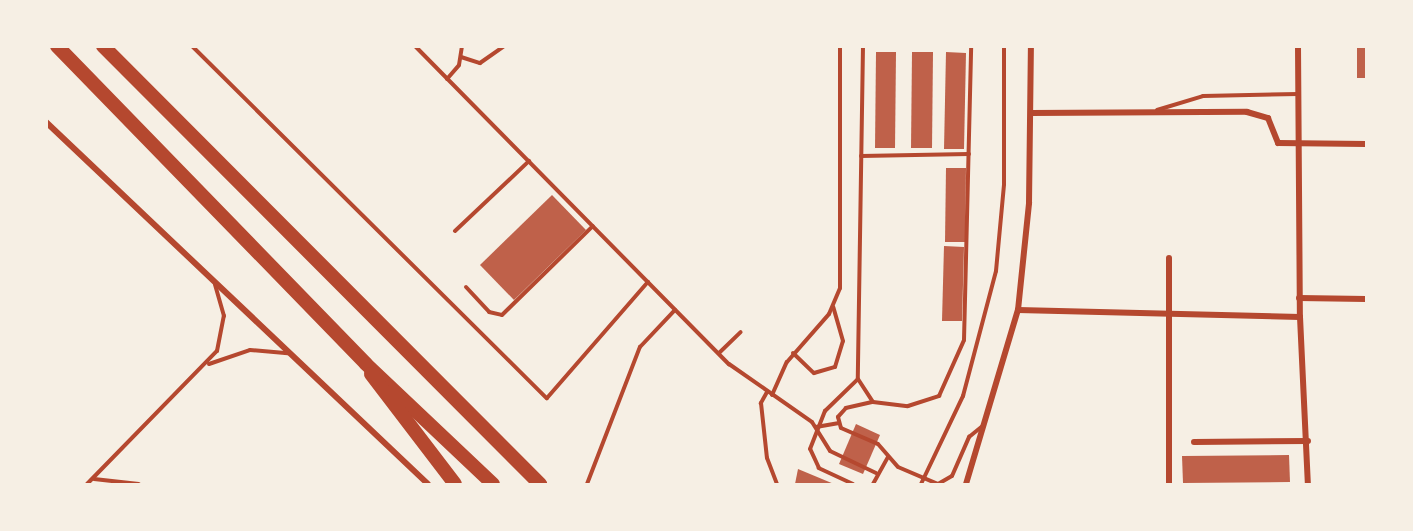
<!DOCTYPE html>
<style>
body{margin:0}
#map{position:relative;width:1413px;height:531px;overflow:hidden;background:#f6efe4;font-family:"Libre Baskerville",serif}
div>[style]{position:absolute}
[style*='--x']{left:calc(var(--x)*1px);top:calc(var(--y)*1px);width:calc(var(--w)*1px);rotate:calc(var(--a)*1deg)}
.building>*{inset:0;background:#bf614a}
.service>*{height:4px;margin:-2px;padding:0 2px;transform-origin:2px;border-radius:2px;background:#b5482f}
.minor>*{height:6px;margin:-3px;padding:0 3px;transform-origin:3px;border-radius:3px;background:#b5482f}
.motorway>*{height:14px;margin:-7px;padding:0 7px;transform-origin:7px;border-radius:7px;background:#b5482f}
span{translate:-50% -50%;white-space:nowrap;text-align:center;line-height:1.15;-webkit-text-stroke:4.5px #f6efe4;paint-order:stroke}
.frame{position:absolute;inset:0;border:48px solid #f6efe4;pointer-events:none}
</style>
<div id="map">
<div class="building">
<div style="clip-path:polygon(1357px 46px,1366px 46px,1366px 78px,1357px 78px)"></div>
<div style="clip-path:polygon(876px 52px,896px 52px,895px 148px,875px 148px)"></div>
<div style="clip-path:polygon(912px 52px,933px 52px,932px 148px,911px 148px)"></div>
<div style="clip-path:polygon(946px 52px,966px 53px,964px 149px,944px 149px)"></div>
<div style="clip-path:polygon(946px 168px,966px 168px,965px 242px,945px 242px)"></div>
<div style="clip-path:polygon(552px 195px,586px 230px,514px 300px,480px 265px)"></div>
<div style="clip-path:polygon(944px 246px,964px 247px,962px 321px,942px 321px)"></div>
<div style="clip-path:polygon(856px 424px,880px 435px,863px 474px,839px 464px)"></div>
<div style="clip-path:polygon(1289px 455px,1290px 482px,1183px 483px,1182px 456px)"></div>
<div style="clip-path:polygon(798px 469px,834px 484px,795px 484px)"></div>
</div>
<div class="service">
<div style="--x:192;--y:46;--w:500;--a:44.8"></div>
<div style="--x:547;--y:398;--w:154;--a:-49"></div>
<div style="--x:415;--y:46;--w:447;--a:45.4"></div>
<div style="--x:729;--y:364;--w:101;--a:34.9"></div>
<div style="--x:812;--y:422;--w:34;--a:58"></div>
<div style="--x:830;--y:451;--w:51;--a:25.6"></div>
<div style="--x:863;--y:46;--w:333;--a:90.9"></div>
<div style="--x:858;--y:379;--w:27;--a:57"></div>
<div style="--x:873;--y:402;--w:35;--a:7"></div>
<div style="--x:908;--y:406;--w:33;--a:-18"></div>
<div style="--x:939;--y:396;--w:61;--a:-65.9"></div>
<div style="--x:964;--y:340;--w:294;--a:-88.6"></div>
<div style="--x:461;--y:57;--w:20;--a:18"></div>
<div style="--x:480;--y:63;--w:29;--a:-35"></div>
<div style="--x:447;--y:79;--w:18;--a:-49"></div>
<div style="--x:459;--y:65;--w:19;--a:-81"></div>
<div style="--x:1157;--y:110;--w:48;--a:-16.9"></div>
<div style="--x:1203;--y:96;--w:95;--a:-1.2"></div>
<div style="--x:861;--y:156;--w:108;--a:-1.1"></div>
<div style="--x:455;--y:231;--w:102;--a:-43.4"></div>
<div style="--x:466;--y:287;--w:34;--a:47"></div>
<div style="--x:489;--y:312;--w:13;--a:13"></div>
<div style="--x:502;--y:315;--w:127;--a:-44.4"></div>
<div style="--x:719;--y:353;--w:30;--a:-44"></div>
<div style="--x:793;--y:353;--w:29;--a:44"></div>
<div style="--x:814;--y:373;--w:22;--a:-16"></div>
<div style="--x:835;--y:367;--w:27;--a:-73"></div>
<div style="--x:843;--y:341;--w:35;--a:-106"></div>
<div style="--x:209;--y:364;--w:43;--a:-18.9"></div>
<div style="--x:250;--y:350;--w:38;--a:5"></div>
<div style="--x:767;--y:392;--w:13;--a:119"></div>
<div style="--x:761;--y:403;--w:55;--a:83.8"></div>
<div style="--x:767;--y:458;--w:28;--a:69"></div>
<div style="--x:772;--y:395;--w:36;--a:-66"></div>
<div style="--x:787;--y:362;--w:64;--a:-48.8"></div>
<div style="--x:829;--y:314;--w:28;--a:-67"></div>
<div style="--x:840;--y:288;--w:242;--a:-90"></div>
<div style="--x:872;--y:402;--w:27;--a:167"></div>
<div style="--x:846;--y:408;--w:12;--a:132"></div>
<div style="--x:838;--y:417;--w:11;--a:75"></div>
<div style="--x:841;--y:428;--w:40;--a:23.4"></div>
<div style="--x:878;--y:444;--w:30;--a:49"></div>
<div style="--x:898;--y:467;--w:43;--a:23"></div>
<div style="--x:938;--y:484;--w:16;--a:-30"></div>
<div style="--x:952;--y:476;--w:43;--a:-66.4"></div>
<div style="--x:969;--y:437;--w:19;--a:-39"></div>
<div style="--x:816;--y:427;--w:22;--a:-10"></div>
<div style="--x:94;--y:479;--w:45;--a:6.3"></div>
<div style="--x:87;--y:484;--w:186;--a:-45.7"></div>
<div style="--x:217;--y:351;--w:36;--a:-79"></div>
<div style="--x:224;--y:316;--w:33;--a:-106"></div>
<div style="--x:587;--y:484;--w:147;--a:-68.9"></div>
<div style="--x:640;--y:347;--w:51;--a:-46.6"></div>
<div style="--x:853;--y:484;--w:38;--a:-155"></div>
<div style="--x:819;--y:468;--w:21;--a:-115"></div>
<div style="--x:810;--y:449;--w:41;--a:-68.5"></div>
<div style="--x:825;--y:411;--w:45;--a:-44.1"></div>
<div style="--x:873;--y:484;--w:31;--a:-61"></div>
<div style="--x:921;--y:484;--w:98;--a:-64.5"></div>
<div style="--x:963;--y:396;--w:129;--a:-75.2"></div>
<div style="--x:996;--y:271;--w:87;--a:-84.7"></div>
<div style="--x:1004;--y:184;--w:138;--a:-90"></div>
</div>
<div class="minor">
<div style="--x:1298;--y:46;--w:271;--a:89.6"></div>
<div style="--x:1300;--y:317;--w:167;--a:87.3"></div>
<div style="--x:1031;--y:113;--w:216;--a:-0.3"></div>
<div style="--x:1247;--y:112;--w:22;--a:16"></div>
<div style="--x:1268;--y:118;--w:27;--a:68"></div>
<div style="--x:1278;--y:143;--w:88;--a:0.7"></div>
<div style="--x:46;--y:122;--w:526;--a:43.46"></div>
<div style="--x:1299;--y:298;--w:67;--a:0.9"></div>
<div style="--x:1018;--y:310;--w:282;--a:1.4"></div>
<div style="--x:1194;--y:442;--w:114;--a:-0.5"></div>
<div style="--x:966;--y:484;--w:182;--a:-73.4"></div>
<div style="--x:1018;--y:310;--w:108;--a:-84.1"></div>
<div style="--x:1029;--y:203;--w:157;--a:-89.3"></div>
<div style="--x:1169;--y:484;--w:226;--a:-90"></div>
</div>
<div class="motorway">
<div style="--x:57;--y:46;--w:443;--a:45.8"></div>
<div style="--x:366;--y:364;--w:175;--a:43.4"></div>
<div style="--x:103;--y:46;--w:619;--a:45.07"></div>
<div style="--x:371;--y:374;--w:138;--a:52.6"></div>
</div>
<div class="frame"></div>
</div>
